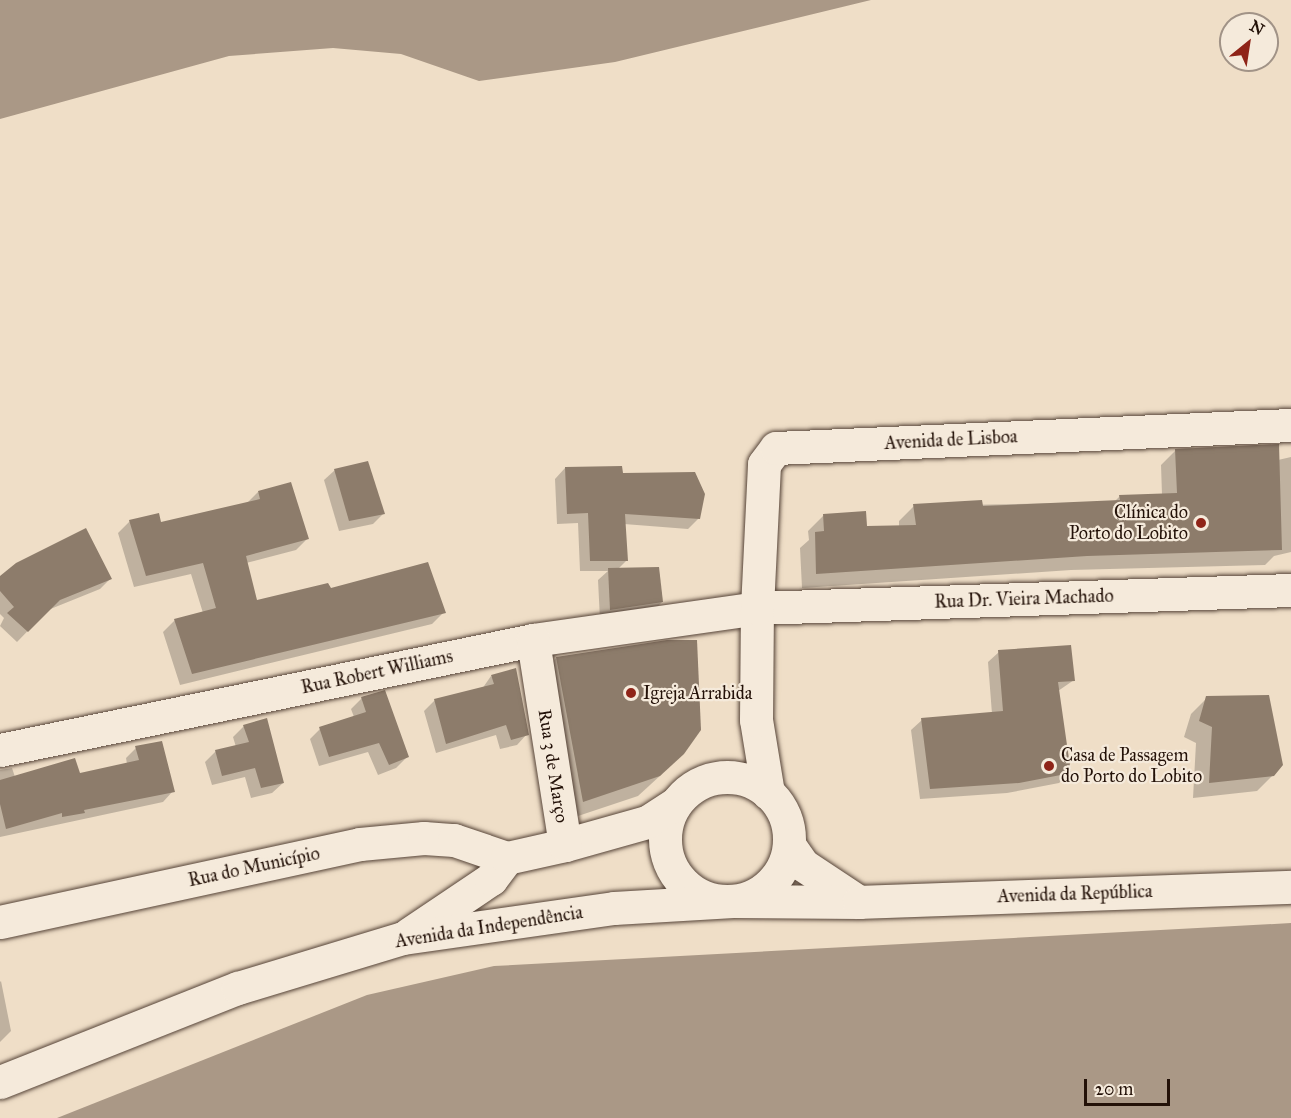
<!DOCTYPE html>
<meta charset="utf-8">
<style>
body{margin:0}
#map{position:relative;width:1291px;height:1118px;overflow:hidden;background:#efdec7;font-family:"IM FELL Great Primer",serif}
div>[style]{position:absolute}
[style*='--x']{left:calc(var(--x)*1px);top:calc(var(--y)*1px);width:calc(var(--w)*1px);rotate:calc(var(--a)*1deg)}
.water>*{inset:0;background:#aa9886}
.shadow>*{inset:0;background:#0003}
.building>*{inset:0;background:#8d7c6b}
.roads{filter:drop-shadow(0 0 2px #564438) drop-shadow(0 0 2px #564438)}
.minor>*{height:33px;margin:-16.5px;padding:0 16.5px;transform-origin:16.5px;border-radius:16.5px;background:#f5eadb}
.minor>.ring{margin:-16.5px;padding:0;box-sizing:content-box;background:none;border:33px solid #f5eadb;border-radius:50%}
.dots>*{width:16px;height:16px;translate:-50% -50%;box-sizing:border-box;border:3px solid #f5eadb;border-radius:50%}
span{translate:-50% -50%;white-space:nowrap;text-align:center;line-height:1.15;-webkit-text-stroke:4.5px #f5eadb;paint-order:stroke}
.street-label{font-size:18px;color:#231108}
.poi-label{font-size:18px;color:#231108}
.right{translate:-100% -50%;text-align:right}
.left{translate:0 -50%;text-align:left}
.north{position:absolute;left:1219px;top:12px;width:60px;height:60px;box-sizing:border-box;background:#f5eadb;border:2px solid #a19387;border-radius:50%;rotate:30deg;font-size:16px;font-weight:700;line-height:24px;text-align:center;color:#231108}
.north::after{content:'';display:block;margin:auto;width:21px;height:27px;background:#8f2418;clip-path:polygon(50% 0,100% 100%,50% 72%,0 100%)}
.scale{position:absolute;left:1084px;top:1079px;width:86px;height:27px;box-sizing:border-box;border:3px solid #231108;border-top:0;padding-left:8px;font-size:18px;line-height:21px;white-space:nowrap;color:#231108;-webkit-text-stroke:4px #f5eadb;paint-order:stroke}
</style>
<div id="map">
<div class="water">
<div style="clip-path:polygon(0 0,871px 0,615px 62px,479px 81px,401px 54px,333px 48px,229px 56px,0 119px)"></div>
<div style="clip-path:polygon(1291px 923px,1291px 1118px,57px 1118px,367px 995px,494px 966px)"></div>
</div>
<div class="shadow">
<div style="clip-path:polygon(1176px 450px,1278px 460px,1291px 457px,1291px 552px,1274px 556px,1265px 565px,1071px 570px,802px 588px,800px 548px,809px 540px,808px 531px,823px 516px,866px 527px,899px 527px,899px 521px,914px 506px,1114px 502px,1120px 496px,1162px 495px,1161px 465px)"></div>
<div style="clip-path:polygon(565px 468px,621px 475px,699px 518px,688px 529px,624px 524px,627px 560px,617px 570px,662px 602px,651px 613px,600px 620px,598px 580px,608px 571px,580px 571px,578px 523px,557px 524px,555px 479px)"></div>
<div style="clip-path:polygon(335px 470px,383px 514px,373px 524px,339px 531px,324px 480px)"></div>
<div style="clip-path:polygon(258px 492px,308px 538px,296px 550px,246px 563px,256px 602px,330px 590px,444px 612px,432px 624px,180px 685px,163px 632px,175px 620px,203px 613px,191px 574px,134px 587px,118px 533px,130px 521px,160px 523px,247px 503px)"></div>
<div style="clip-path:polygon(0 578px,110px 579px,100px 589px,48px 610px,17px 642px,0 626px,4px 618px,0 614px)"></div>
<div style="clip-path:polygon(999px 652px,1074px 680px,1058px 691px,1070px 773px,1059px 783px,1007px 793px,920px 799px,911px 730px,922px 720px,992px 714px,988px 662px)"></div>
<div style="clip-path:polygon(556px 658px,662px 774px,638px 796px,563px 821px,536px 679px)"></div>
<div style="clip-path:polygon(491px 676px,527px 734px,517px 745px,500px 749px,496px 735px,436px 753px,424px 711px,435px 700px,482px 689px)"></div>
<div style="clip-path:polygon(362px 698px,407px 757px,396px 768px,378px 775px,368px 752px,319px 766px,310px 739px,320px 729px,354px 717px,351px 709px)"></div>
<div style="clip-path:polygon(1207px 698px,1273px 775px,1257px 791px,1193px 798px,1196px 743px,1184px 737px,1191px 714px)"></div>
<div style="clip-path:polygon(244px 726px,283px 783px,272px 793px,251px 798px,245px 777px,212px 785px,205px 762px,216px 751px,236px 747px,233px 737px)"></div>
<div style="clip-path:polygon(136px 748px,173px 791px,163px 802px,0 837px,0 770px,12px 768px,15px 777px,79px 775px,127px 764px,126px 758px)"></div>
<div style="clip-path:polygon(1px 981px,11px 1031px,0 1042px,0 982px)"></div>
</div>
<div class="building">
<div style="clip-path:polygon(1279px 444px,1282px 550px,1087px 556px,816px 574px,815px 532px,824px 531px,823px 514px,866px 511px,867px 526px,916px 525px,913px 504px,982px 500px,983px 506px,1120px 500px,1119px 495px,1177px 493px,1175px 449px)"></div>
<div style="clip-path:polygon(368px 461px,385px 514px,349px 521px,334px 469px)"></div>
<div style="clip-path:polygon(622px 466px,623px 473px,695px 472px,705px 494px,700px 519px,625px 514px,628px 561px,590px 561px,588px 513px,567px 514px,565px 467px)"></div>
<div style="clip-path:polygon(291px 482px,309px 539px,246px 556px,257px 600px,328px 583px,331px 588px,428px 562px,446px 613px,192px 674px,174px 619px,216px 608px,203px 563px,146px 576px,129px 520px,159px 513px,161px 522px,260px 499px,258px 491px)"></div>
<div style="clip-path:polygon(86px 528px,112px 579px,60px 600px,28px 632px,7px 613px,14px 607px,0 591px,0 576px,16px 563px)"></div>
<div style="clip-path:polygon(659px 567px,663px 602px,610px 610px,608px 568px)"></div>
<div style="clip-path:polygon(667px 640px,697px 640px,701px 730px,684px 754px,660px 776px,583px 802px,556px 657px)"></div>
<div style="clip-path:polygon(1071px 645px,1075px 681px,1058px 682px,1071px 773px,1019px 783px,930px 789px,921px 718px,1003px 711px,998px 650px)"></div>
<div style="clip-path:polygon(516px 668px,529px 735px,511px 740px,506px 725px,446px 744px,434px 699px,494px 684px,491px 675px)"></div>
<div style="clip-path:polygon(385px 690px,409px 757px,389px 765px,379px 743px,329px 757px,319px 727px,366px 712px,361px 697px)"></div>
<div style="clip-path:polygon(1269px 695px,1283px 765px,1274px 776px,1209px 783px,1212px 727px,1199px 721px,1206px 696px)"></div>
<div style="clip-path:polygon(267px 718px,284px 783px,261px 788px,255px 768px,222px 776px,215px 750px,249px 742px,243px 725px)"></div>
<div style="clip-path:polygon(162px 741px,175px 792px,84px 810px,85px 813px,62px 817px,62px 813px,6px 829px,0 804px,0 780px,75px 758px,80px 773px,139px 760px,135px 746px)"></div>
</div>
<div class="roads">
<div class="minor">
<div style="--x:0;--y:750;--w:544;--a:-11.66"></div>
<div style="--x:533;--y:640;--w:226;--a:-8.1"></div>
<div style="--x:757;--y:608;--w:534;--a:-1.93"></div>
<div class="ring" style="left:665px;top:777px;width:91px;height:91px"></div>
<div style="--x:768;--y:793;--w:74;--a:-99.3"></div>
<div style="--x:756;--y:720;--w:112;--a:-89.5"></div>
<div style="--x:757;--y:608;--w:144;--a:-87.2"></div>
<div style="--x:764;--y:464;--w:20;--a:-53"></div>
<div style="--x:776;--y:448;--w:516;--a:-2.56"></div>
<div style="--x:565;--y:845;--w:85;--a:-15.7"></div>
<div style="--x:647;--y:822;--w:33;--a:-33"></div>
<div style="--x:789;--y:845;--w:24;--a:55"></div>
<div style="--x:803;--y:865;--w:67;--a:33.5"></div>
<div style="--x:0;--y:922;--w:368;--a:-12.2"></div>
<div style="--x:360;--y:844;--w:64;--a:-5.4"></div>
<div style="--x:424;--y:838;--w:30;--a:4"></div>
<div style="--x:454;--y:840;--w:56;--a:18.8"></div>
<div style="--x:409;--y:934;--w:99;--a:-33.9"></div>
<div style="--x:491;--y:879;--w:26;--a:-53"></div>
<div style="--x:507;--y:858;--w:59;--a:-12.6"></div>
<div style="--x:565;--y:845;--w:207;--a:-98.9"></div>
<div style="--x:0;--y:1082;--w:256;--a:-21.6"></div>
<div style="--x:238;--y:988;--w:172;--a:-16.9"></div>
<div style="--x:403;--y:938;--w:213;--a:-8.1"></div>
<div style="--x:614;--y:908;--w:119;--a:-3.4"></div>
<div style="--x:733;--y:901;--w:126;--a:0.5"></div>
<div style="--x:859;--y:902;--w:432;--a:-2"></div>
</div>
</div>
<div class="dots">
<div style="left:1201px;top:523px;background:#8f2418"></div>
<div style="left:631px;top:693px;background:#8f2418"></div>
<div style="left:1049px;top:766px;background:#8f2418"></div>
</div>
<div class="street-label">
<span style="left:951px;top:440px;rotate:-3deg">Avenida de Lisboa</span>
<span style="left:1024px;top:599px;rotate:-2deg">Rua Dr. Vieira Machado</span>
<span style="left:377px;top:672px;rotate:-12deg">Rua Robert Williams</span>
<span style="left:553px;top:766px;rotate:81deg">Rua 3 de Março</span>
<span style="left:254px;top:867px;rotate:-12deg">Rua do Município</span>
<span style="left:1075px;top:894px;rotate:-2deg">Avenida da República</span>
<span style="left:489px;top:927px;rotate:-9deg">Avenida da Independência</span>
</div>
<div class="poi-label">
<span class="right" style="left:1188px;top:523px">Clínica do<br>Porto do Lobito</span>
<span class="left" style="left:643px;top:693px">Igreja Arrabida</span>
<span class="left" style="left:1061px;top:766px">Casa de Passagem<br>do Porto do Lobito</span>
</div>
<div class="north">N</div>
<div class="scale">20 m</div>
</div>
